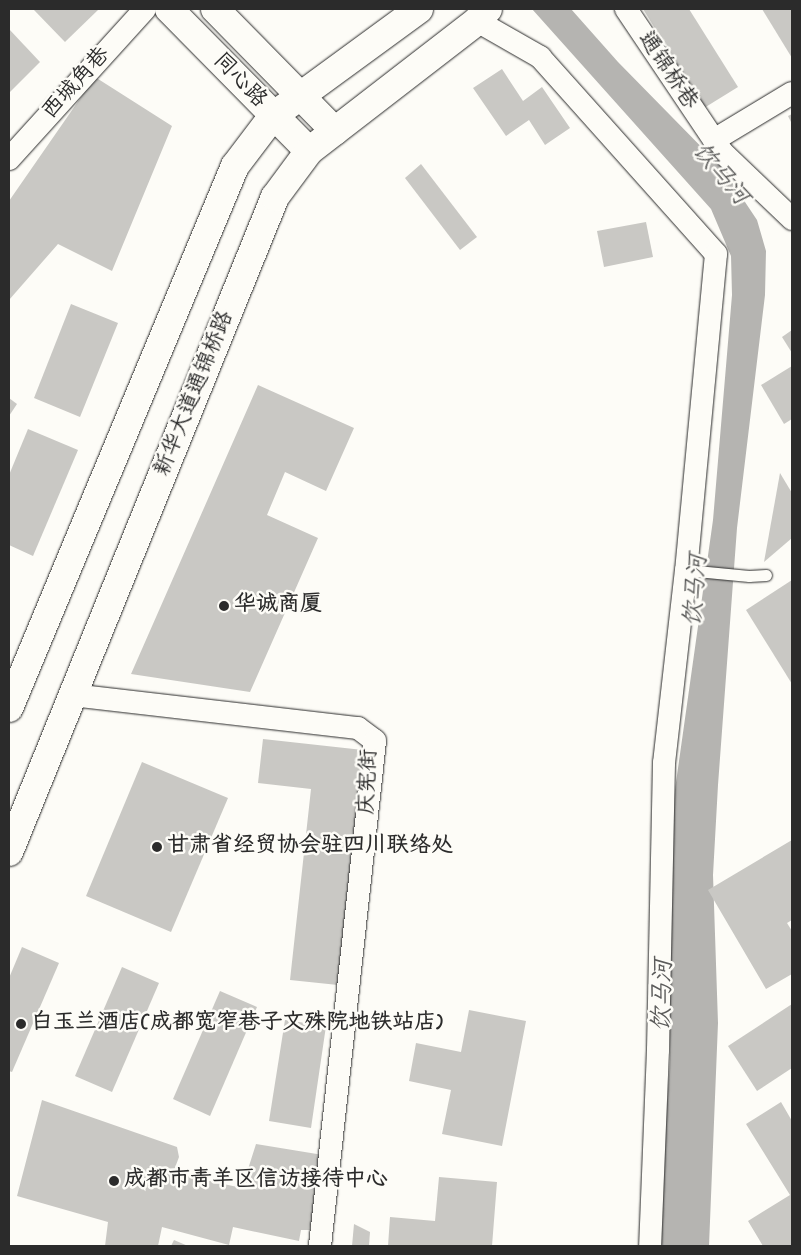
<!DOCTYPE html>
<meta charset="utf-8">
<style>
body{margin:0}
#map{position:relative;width:801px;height:1255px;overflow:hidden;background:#fdfcf7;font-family:"Indie Flower","LXGW WenKai TC",sans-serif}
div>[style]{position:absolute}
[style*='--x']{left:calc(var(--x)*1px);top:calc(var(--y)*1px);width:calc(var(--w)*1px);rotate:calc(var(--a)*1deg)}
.water>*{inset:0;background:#b5b4b1}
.building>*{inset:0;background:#c9c8c4}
.roads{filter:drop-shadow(0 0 1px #2b2b2b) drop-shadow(0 0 1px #2b2b2b)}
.service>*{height:11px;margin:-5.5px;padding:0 5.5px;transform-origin:5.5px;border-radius:5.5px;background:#fdfcf7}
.minor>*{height:22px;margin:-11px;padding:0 11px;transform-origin:11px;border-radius:11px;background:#fdfcf7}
.tertiary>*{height:28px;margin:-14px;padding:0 14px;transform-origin:14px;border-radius:14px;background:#fdfcf7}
.primary>*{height:28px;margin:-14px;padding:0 14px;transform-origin:14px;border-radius:14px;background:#fdfcf7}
.dots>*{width:14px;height:14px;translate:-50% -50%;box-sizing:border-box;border:2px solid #fdfcf7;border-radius:50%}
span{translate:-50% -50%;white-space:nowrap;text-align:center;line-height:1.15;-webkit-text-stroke:5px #fdfcf7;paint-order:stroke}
.street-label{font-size:22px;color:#2b2b2b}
.poi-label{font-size:22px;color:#2b2b2b;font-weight:700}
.left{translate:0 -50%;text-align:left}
.water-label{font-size:24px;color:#5b5b5a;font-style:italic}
.frame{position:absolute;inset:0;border:10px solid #2b2b2b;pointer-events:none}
</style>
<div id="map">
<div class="water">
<div style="clip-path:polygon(532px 9px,571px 9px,618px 62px,723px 169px,757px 220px,766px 251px,765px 295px,737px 528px,718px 785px,713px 875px,718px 1023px,709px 1246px,657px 1246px,670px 1061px,669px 832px,713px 520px,732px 295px,731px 256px,711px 209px)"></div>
</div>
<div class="building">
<div style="clip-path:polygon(33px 9px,99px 9px,65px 42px)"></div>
<div style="clip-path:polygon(643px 9px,689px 9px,738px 87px,704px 108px)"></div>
<div style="clip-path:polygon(762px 9px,792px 9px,792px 58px)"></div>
<div style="clip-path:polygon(9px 29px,40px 62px,9px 93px)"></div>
<div style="clip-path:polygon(502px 69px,523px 101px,542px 87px,570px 128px,545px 145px,529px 120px,506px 136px,473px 88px)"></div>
<div style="clip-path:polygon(95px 77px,172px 126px,112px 271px,58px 244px,9px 300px,9px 201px)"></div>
<div style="clip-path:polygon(792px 114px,792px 124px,788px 116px)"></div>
<div style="clip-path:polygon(421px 164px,477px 237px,460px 250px,405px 178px)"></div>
<div style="clip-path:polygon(646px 222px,653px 257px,604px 267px,597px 231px)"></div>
<div style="clip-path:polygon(71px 304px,118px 323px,80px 417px,34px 398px)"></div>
<div style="clip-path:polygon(792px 330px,792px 353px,782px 337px)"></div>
<div style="clip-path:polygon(792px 366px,792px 419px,784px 424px,761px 385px)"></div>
<div style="clip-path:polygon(258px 385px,354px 428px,326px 491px,285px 472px,267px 515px,318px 538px,250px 692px,131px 674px)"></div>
<div style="clip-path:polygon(9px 398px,17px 404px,9px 416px)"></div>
<div style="clip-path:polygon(28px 429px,78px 450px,33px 556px,9px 545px,9px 475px)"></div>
<div style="clip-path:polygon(780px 473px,792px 493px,792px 538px,764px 562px)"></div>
<div style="clip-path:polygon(792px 580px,792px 684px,746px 610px)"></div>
<div style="clip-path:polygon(263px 739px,363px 750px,338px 985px,290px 980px,311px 789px,258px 783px)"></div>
<div style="clip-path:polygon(142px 762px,228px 798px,171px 932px,86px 896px)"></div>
<div style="clip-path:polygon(792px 840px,792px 920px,787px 923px,792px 931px,792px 974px,766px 989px,708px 890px)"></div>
<div style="clip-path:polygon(22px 947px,59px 963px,12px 1072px,9px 1071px,9px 978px)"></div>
<div style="clip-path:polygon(122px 967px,159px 983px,112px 1092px,75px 1076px)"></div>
<div style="clip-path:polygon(220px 991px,257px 1007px,210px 1116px,173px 1099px)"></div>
<div style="clip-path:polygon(792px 1004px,792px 1068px,757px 1091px,728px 1046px)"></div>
<div style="clip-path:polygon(469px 1010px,526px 1021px,502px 1146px,442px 1134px,451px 1090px,409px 1081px,416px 1043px,461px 1052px)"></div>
<div style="clip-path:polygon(285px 1020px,326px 1026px,311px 1128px,269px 1121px)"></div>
<div style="clip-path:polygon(42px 1100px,177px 1147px,179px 1157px,173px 1173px,242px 1188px,256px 1144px,323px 1155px,310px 1230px,301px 1230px,299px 1241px,233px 1227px,229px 1245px,162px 1227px,158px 1246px,105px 1246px,108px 1222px,17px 1196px)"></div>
<div style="clip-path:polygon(781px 1102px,792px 1121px,792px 1246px,763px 1246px,748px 1221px,790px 1195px,746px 1124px)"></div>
<div style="clip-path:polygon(439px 1177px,497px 1182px,492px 1246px,388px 1246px,390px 1217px,435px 1221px)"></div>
<div style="clip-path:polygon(354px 1224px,370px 1232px,369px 1246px,352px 1246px)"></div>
<div style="clip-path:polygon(174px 1240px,188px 1246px,171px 1246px)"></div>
</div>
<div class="roads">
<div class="service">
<div style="--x:686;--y:570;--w:63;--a:5.4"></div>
<div style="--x:749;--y:576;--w:17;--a:-3"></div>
</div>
<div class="minor">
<div style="--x:626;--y:9;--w:172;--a:56.1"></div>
<div style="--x:722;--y:152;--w:97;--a:43.7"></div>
<div style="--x:477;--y:21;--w:73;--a:29.7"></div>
<div style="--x:540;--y:57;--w:264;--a:48.2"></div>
<div style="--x:716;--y:254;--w:317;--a:95.4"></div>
<div style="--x:686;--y:570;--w:194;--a:96.5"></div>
<div style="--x:664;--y:763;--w:287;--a:91.2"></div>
<div style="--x:658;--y:1050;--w:196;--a:92.3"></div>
<div style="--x:714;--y:140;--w:91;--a:-31.1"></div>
<div style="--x:9;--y:159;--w:202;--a:-47.8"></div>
<div style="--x:72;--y:695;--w:288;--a:6.6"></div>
<div style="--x:358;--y:728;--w:21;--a:37"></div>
<div style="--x:375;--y:741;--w:508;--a:96.22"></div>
</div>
<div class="tertiary">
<div style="--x:169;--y:9;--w:199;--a:45.4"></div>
<div style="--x:215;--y:9;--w:171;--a:45.5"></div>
</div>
<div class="primary">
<div style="--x:9;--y:708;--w:587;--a:-67.37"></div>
<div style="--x:235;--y:166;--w:63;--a:-52.8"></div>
<div style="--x:273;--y:116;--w:181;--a:-36.2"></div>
<div style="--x:9;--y:852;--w:707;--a:-67.9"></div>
<div style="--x:275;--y:197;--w:57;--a:-53.5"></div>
<div style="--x:309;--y:151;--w:212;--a:-37.7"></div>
<div style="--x:477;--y:21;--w:16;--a:-47"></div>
</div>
</div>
<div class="dots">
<div style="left:224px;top:606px;background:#2b2b2b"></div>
<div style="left:157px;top:847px;background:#2b2b2b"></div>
<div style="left:21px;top:1024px;background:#2b2b2b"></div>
<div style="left:114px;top:1181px;background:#2b2b2b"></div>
</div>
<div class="street-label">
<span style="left:667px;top:71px;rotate:56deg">通锦桥巷</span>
<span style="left:239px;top:81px;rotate:46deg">同心路</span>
<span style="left:77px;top:84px;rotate:-48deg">西城角巷</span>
<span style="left:195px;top:394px;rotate:-68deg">新华大道通锦桥路</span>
<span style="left:369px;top:782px;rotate:-87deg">庆宪街</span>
</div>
<div class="poi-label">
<span class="left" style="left:234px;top:606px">华诚商厦</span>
<span class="left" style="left:167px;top:847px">甘肃省经贸协会驻四川联络处</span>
<span class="left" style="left:31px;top:1024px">白玉兰酒店(成都宽窄巷子文殊院地铁站店)</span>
<span class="left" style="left:124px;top:1181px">成都市青羊区信访接待中心</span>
</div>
<div class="water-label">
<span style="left:720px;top:175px;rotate:50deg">饮马河</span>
<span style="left:697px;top:590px;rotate:-85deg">饮马河</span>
<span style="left:664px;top:995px;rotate:-88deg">饮马河</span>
</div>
<div class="frame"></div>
</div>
